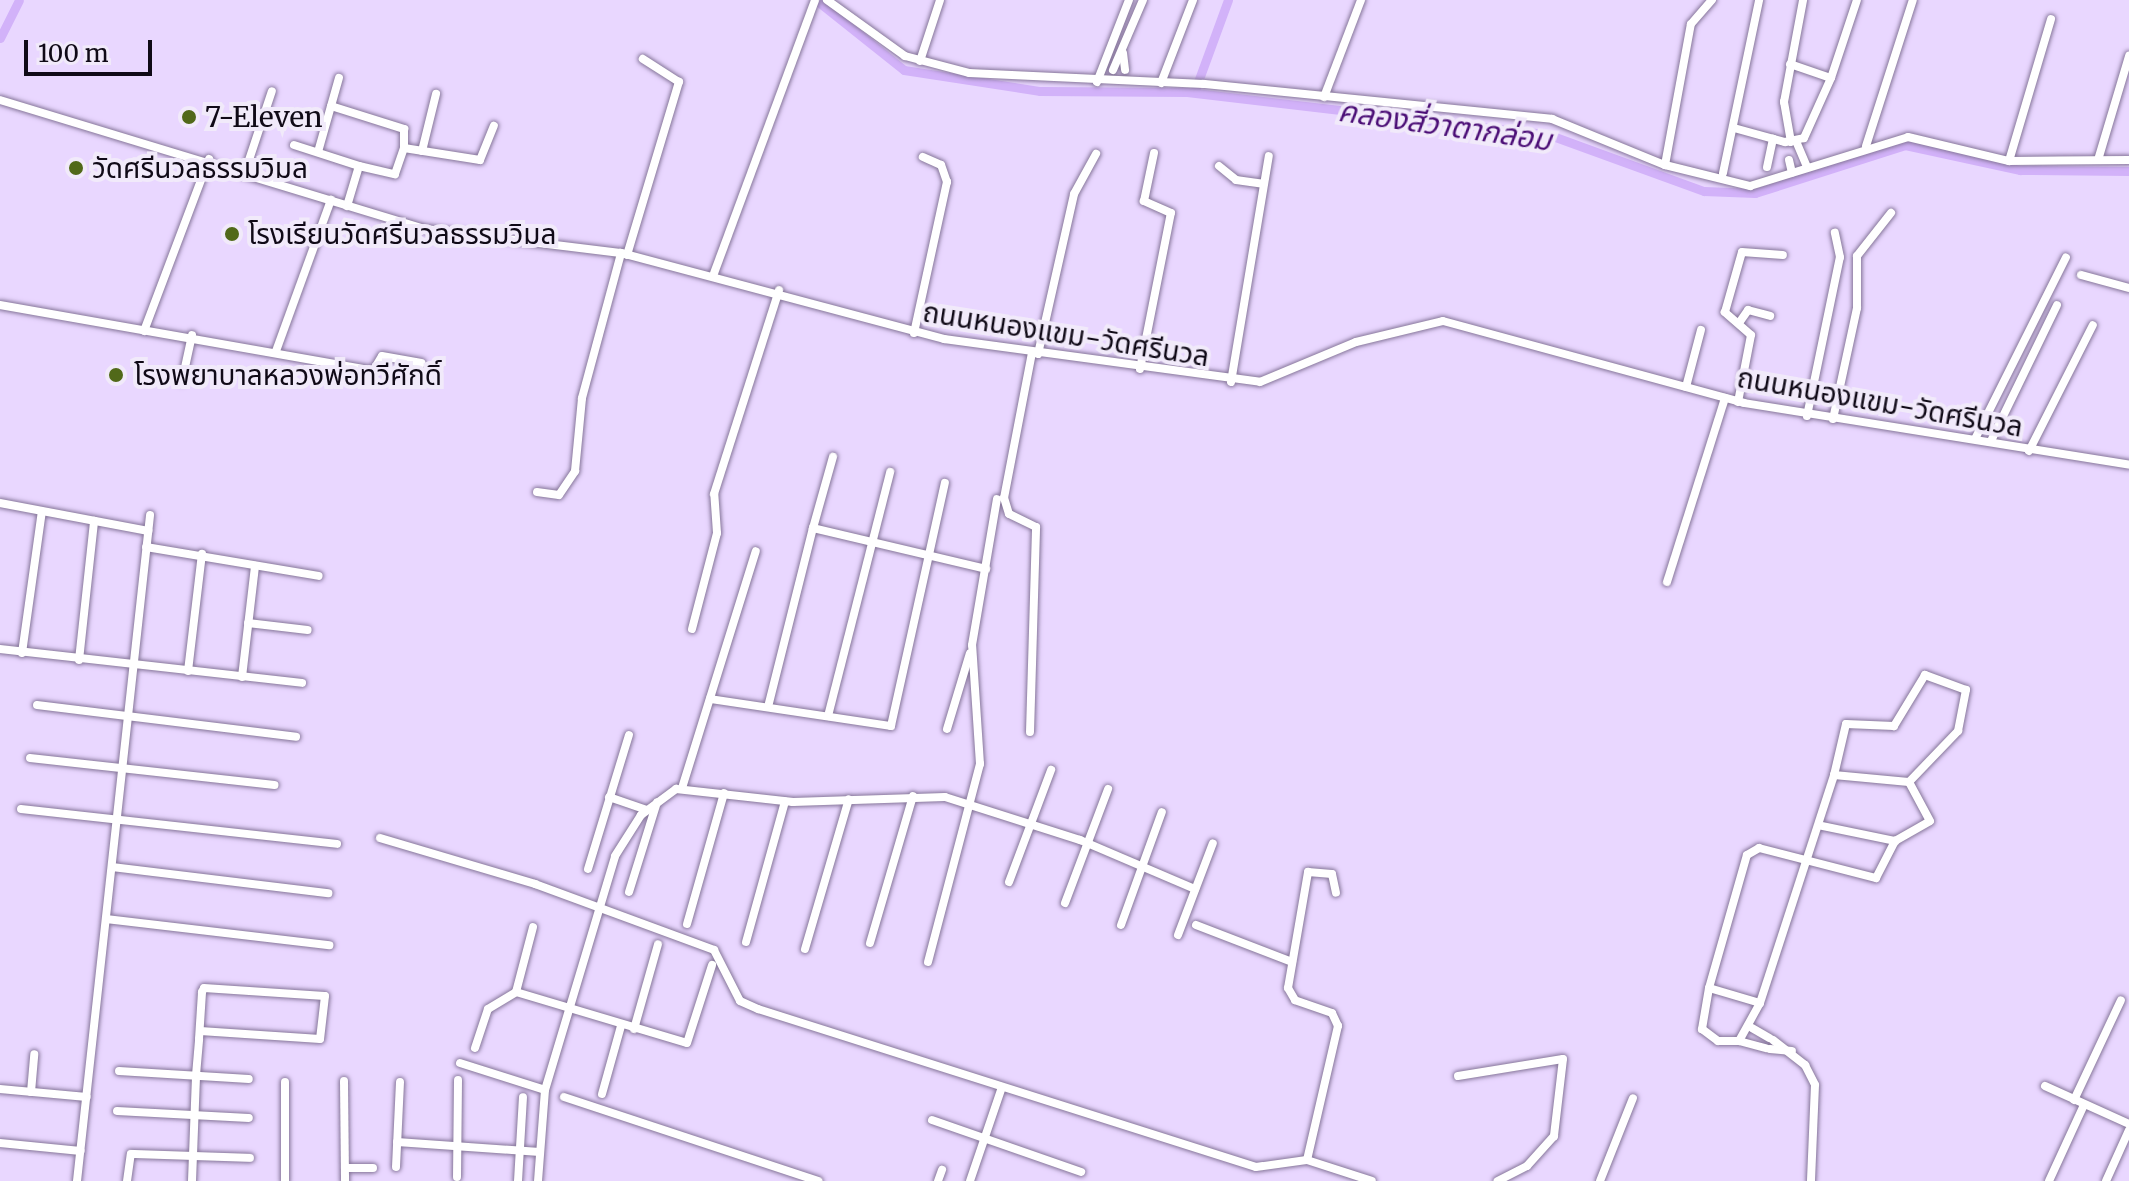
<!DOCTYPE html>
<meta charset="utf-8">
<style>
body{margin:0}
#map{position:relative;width:2129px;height:1181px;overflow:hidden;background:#e9d7ff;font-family:Merriweather,"Noto Sans Thai",serif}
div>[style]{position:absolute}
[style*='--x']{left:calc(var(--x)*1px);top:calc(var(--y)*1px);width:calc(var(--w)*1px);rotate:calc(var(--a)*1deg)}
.canal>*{height:9px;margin:-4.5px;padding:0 4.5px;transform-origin:4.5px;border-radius:4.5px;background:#d2b2f9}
.roads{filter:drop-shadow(0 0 2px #86769a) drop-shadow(0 0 2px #86769a)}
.minor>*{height:8px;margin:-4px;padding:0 4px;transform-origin:4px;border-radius:4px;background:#fff}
.dots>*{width:22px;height:22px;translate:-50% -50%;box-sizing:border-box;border:4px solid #f1eafa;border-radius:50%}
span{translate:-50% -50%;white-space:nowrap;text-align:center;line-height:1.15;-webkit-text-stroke:8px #f1eafa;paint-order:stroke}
.poi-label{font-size:28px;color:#100a17}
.left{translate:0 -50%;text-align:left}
.street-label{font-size:28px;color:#100a17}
.water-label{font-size:30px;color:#4b0e76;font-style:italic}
.scale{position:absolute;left:24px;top:40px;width:128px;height:36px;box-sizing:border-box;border:4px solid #100a17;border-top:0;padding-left:10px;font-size:24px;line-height:28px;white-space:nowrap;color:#100a17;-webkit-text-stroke:6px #f1eafa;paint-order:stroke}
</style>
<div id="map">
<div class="canal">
<div style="--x:816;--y:0;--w:112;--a:38.5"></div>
<div style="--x:904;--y:70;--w:138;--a:8.8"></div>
<div style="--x:1040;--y:91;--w:147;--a:0.4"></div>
<div style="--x:1187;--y:92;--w:362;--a:6.7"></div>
<div style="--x:1547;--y:134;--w:167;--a:20"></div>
<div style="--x:1704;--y:191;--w:51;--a:2.2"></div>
<div style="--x:1755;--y:193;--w:157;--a:-17.7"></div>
<div style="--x:1905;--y:145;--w:118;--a:12.3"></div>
<div style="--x:2020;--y:170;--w:109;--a:0.5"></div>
<div style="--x:0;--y:38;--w:42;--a:-63.4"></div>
<div style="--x:1195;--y:90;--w:96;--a:-69.9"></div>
</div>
<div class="roads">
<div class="minor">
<div style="--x:827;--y:0;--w:96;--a:35.7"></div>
<div style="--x:905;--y:56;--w:66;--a:14.9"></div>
<div style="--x:969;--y:73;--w:235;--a:2.7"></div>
<div style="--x:1204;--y:84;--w:350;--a:5.7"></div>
<div style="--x:1552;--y:119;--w:122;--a:22.2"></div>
<div style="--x:1665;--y:165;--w:88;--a:13.9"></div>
<div style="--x:1750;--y:186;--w:165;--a:-17.2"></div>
<div style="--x:1908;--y:137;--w:104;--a:13.4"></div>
<div style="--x:2009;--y:161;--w:120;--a:-0.5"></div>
<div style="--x:1123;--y:53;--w:17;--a:83"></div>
<div style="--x:920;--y:61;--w:64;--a:-71.8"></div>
<div style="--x:1790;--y:64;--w:43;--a:18.9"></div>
<div style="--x:1831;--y:78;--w:82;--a:-71.6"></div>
<div style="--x:1113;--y:70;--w:76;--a:-66.8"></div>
<div style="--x:1097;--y:82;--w:88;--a:-68.7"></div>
<div style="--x:1161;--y:83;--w:89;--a:-68.9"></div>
<div style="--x:1324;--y:97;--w:104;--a:-69.1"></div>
<div style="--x:0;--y:100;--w:444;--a:16.9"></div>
<div style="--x:425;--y:229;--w:197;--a:7"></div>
<div style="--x:621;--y:253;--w:334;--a:14.9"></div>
<div style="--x:944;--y:339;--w:319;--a:7.7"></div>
<div style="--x:1260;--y:382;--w:104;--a:-22.6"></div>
<div style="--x:1356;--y:342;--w:89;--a:-13.6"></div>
<div style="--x:1443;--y:321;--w:312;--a:15.2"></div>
<div style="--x:1744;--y:403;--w:390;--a:9.1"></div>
<div style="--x:331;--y:106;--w:77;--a:17.5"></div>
<div style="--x:404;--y:129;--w:19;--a:90"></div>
<div style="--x:1734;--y:128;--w:53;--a:15.4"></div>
<div style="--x:1785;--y:142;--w:19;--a:-12"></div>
<div style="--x:1804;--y:138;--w:66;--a:-65.8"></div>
<div style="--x:1796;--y:141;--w:28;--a:67"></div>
<div style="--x:1791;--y:142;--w:41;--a:-99.9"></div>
<div style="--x:1784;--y:102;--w:104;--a:-79.4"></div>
<div style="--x:294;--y:145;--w:68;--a:17.9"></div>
<div style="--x:359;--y:166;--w:42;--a:106.7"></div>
<div style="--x:1866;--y:146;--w:153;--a:-72.2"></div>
<div style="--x:422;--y:151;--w:59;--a:-76.2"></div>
<div style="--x:318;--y:152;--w:77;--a:-74.2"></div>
<div style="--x:1789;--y:160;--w:13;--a:77"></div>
<div style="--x:2098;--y:160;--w:109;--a:-73.4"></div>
<div style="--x:2009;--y:161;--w:148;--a:-73.5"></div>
<div style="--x:1665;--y:165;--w:143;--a:-79.6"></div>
<div style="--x:1691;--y:24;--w:32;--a:-49"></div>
<div style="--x:359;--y:166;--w:37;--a:13"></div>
<div style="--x:395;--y:174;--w:28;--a:-71"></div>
<div style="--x:404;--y:148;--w:77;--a:9"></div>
<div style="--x:480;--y:160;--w:37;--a:-68"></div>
<div style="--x:1219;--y:166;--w:22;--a:39"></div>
<div style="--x:1236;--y:180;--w:27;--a:8"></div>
<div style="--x:1767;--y:167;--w:29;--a:-78"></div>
<div style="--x:245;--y:172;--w:85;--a:-71.6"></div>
<div style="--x:1723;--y:173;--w:177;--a:-78.2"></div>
<div style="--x:627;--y:255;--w:181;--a:-73.3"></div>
<div style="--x:679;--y:82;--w:43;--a:-147.4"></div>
<div style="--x:2081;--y:275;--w:50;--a:15.2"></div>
<div style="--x:713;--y:276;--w:294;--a:-69.7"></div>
<div style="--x:0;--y:305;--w:379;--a:10"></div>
<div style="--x:373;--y:371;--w:17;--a:-59"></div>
<div style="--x:382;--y:356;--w:40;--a:10"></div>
<div style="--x:1739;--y:323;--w:16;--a:-55"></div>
<div style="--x:1748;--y:310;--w:23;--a:15"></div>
<div style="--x:144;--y:331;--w:184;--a:-69.3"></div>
<div style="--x:914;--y:333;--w:155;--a:-77.7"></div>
<div style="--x:947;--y:182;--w:18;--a:-109"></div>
<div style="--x:941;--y:165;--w:20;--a:-156"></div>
<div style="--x:276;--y:351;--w:161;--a:-70"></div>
<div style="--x:1038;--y:354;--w:164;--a:-77.3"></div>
<div style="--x:1074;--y:194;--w:46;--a:-61.2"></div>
<div style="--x:1140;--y:369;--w:159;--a:-78.8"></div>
<div style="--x:1171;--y:213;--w:30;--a:-156"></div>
<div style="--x:1144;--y:201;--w:49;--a:-78.2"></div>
<div style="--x:182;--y:381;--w:47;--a:-77.7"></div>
<div style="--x:1231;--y:382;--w:229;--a:-80.5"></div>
<div style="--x:1686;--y:387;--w:59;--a:-75.3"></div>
<div style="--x:1738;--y:402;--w:68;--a:-79"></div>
<div style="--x:1751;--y:335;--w:35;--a:-139"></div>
<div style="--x:1725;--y:312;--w:62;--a:-74.2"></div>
<div style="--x:1742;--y:252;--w:41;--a:4.2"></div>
<div style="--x:1807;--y:416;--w:162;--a:-78.3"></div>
<div style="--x:1840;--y:257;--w:25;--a:-102"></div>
<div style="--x:1833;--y:419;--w:114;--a:-77.8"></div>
<div style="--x:1857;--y:308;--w:52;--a:-90"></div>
<div style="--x:1857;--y:256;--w:55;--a:-51.7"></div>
<div style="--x:1975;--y:439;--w:203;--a:-63.4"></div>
<div style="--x:1991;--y:441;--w:151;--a:-64.1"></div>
<div style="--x:2029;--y:451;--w:141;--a:-63.1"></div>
<div style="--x:537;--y:492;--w:22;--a:8"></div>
<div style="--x:559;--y:495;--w:29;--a:-56"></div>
<div style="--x:575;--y:471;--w:73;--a:-84.5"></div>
<div style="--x:582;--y:398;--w:150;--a:-74.9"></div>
<div style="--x:0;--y:503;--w:151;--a:10.7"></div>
<div style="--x:813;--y:528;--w:74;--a:-74.3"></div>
<div style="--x:146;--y:547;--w:175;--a:9.5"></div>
<div style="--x:1667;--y:582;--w:193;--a:-72.5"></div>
<div style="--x:248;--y:623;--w:60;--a:6.7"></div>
<div style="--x:692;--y:629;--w:99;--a:-75.4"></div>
<div style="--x:717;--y:533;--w:39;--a:-94"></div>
<div style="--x:714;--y:494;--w:214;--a:-72.3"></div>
<div style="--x:0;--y:649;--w:304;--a:6.4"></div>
<div style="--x:22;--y:653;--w:143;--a:-82"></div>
<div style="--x:79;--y:660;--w:140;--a:-83.8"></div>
<div style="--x:188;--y:671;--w:118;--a:-83.2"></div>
<div style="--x:242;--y:677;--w:112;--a:-83.3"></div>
<div style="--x:710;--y:699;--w:183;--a:8.5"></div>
<div style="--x:891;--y:726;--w:249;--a:-77.5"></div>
<div style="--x:37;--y:705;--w:261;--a:7"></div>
<div style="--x:768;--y:707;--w:185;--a:-75.9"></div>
<div style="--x:813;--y:528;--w:178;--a:13.3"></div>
<div style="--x:828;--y:716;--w:252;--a:-75.7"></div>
<div style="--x:947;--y:729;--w:79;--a:-73.2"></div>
<div style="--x:1030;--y:732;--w:205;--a:-88.3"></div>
<div style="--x:1036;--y:527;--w:30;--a:-154"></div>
<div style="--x:1009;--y:514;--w:17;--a:-107"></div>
<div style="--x:1004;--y:498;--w:148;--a:-79.1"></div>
<div style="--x:30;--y:758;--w:246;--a:6.3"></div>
<div style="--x:682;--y:788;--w:248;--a:-72.7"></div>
<div style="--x:609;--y:797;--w:40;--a:18.9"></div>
<div style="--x:21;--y:809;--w:318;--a:6.3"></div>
<div style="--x:1822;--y:826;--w:75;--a:11.6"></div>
<div style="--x:380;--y:838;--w:162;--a:16.5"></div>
<div style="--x:535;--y:884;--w:191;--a:20.2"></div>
<div style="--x:714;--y:950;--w:57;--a:63"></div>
<div style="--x:740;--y:1001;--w:20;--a:24"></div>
<div style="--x:758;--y:1009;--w:522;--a:17.6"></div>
<div style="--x:1256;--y:1167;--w:51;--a:-7.8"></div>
<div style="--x:1307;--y:1160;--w:68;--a:17.9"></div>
<div style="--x:112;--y:867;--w:218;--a:6.9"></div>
<div style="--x:588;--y:869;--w:140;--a:-73"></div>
<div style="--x:1009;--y:882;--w:120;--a:-69.4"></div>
<div style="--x:629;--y:892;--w:94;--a:-72.7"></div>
<div style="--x:1065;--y:903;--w:122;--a:-69.3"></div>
<div style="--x:106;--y:919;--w:225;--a:6.7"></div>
<div style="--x:687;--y:924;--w:136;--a:-74.2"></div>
<div style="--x:1121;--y:925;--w:120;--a:-70.1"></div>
<div style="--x:1196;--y:925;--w:103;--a:21.1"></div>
<div style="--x:1178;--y:935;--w:98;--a:-69.2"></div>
<div style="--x:746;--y:942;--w:146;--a:-74.5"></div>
<div style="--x:870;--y:943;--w:153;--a:-73.7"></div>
<div style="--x:805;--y:949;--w:156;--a:-73.7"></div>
<div style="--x:928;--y:962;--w:205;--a:-75.3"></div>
<div style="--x:980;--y:764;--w:119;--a:-93.8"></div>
<div style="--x:972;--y:645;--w:148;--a:-80.3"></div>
<div style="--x:1709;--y:988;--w:42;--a:99.7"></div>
<div style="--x:1702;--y:1029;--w:20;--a:37"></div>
<div style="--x:1718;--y:1041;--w:21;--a:0"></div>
<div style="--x:1739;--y:1041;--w:43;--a:-61.1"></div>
<div style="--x:1760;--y:1003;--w:240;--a:-72"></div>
<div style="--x:1834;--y:775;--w:75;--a:5.3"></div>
<div style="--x:1909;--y:782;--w:71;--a:-46.1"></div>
<div style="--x:1958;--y:731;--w:42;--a:-79"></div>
<div style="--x:1966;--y:690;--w:44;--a:-159.9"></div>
<div style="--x:1925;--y:675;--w:60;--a:121.3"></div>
<div style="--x:1894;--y:726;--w:48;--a:-177.6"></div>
<div style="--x:1846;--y:724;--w:52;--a:103.2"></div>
<div style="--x:516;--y:992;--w:67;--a:-75.3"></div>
<div style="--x:1760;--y:1003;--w:53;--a:-163.6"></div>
<div style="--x:1709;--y:988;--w:138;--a:-74.1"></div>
<div style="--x:1747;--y:855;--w:14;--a:-30"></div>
<div style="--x:1759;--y:848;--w:121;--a:14.4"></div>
<div style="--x:1876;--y:878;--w:42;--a:-62.8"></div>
<div style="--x:1895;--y:841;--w:40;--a:-29.7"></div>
<div style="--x:1930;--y:821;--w:44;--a:-118.3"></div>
<div style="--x:1752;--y:1028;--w:20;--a:30"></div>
<div style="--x:634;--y:1029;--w:88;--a:-74.2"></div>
<div style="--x:1773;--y:1040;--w:41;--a:38"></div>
<div style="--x:1805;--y:1065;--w:22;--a:63"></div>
<div style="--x:1815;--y:1085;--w:96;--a:92.4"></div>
<div style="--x:1739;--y:1041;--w:28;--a:15"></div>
<div style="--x:475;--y:1048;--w:41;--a:-71.6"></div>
<div style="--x:488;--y:1009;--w:33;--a:-31"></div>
<div style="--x:516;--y:992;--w:178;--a:16.6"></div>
<div style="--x:687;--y:1043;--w:82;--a:-72.2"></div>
<div style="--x:1770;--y:1049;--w:22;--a:5"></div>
<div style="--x:460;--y:1063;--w:89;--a:17.6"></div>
<div style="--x:119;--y:1071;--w:130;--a:3.5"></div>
<div style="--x:1458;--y:1076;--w:106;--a:-9.2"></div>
<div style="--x:1563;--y:1059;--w:78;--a:96.7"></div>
<div style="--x:1554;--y:1136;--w:40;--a:132"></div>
<div style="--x:1527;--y:1166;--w:33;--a:153"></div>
<div style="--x:344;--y:1081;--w:100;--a:89.4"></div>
<div style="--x:2045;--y:1086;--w:92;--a:24.3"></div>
<div style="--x:0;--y:1089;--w:87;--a:5.3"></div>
<div style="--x:31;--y:1092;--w:38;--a:-85"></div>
<div style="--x:602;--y:1094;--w:71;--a:-74.4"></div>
<div style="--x:564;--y:1097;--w:268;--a:18.3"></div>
<div style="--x:2074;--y:1100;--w:110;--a:-64.8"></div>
<div style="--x:117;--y:1111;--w:132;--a:3"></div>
<div style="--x:932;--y:1120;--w:158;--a:19.2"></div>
<div style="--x:397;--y:1142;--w:143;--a:4"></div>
<div style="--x:0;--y:1143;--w:81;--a:5.6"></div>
<div style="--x:1307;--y:1160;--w:138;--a:-77"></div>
<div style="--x:1338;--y:1026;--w:14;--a:-115"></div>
<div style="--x:1332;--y:1013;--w:39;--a:-161"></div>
<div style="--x:1295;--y:1000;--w:14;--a:-120"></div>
<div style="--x:1288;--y:988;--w:118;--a:-80.2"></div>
<div style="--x:1308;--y:872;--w:24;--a:5"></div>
<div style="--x:1332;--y:874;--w:19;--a:78"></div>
<div style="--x:396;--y:1167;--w:85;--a:-87.3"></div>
<div style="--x:345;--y:1168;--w:28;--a:0"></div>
<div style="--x:457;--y:1177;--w:97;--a:-89.4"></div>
<div style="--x:77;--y:1181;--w:670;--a:-83.74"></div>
<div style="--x:127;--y:1181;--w:27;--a:-82"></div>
<div style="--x:131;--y:1154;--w:119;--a:1.9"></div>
<div style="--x:192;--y:1181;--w:106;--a:-87.8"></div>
<div style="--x:196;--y:1075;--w:36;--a:-85"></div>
<div style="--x:199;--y:1039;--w:47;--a:-86.3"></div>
<div style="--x:202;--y:992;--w:4;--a:-63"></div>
<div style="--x:204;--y:988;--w:121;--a:3.8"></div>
<div style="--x:325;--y:996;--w:43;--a:96.6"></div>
<div style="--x:320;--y:1039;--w:120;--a:-176.2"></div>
<div style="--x:285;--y:1181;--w:99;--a:-90"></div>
<div style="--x:518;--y:1181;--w:84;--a:-86.6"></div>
<div style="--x:538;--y:1181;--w:91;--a:-85.6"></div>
<div style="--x:545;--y:1090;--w:244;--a:-73.3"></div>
<div style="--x:615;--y:856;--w:49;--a:-57.6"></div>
<div style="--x:641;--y:815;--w:44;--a:-36.6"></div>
<div style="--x:676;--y:789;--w:118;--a:6.3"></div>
<div style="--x:793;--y:802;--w:152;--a:-1.9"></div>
<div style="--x:945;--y:797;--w:142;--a:17.7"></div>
<div style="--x:1080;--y:840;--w:125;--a:23.1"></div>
<div style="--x:938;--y:1181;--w:12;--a:-70"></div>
<div style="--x:970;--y:1181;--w:99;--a:-71.2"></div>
<div style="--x:1600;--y:1181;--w:89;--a:-68.3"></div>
<div style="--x:2049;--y:1181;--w:84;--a:-65.3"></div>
<div style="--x:2106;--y:1181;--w:56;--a:-65.7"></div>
</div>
</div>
<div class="dots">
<div style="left:189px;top:117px;background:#516919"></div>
<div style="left:76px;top:168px;background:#516919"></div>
<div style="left:232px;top:234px;background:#516919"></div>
<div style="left:116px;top:375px;background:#516919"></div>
</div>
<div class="poi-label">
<span class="left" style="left:205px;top:117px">7-Eleven</span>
<span class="left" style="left:92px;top:168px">วัดศรีนวลธรรมวิมล</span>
<span class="left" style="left:248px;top:234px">โรงเรียนวัดศรีนวลธรรมวิมล</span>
<span class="left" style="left:134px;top:375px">โรงพยาบาลหลวงพ่อทวีศักดิ์</span>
</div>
<div class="street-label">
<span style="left:1066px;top:334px;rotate:9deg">ถนนหนองแขม-วัดศรีนวล</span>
<span style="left:1880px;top:402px;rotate:10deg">ถนนหนองแขม-วัดศรีนวล</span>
</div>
<div class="water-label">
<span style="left:1445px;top:125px;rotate:8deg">คลองสี่วาตากล่อม</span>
</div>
<div class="scale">100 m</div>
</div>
